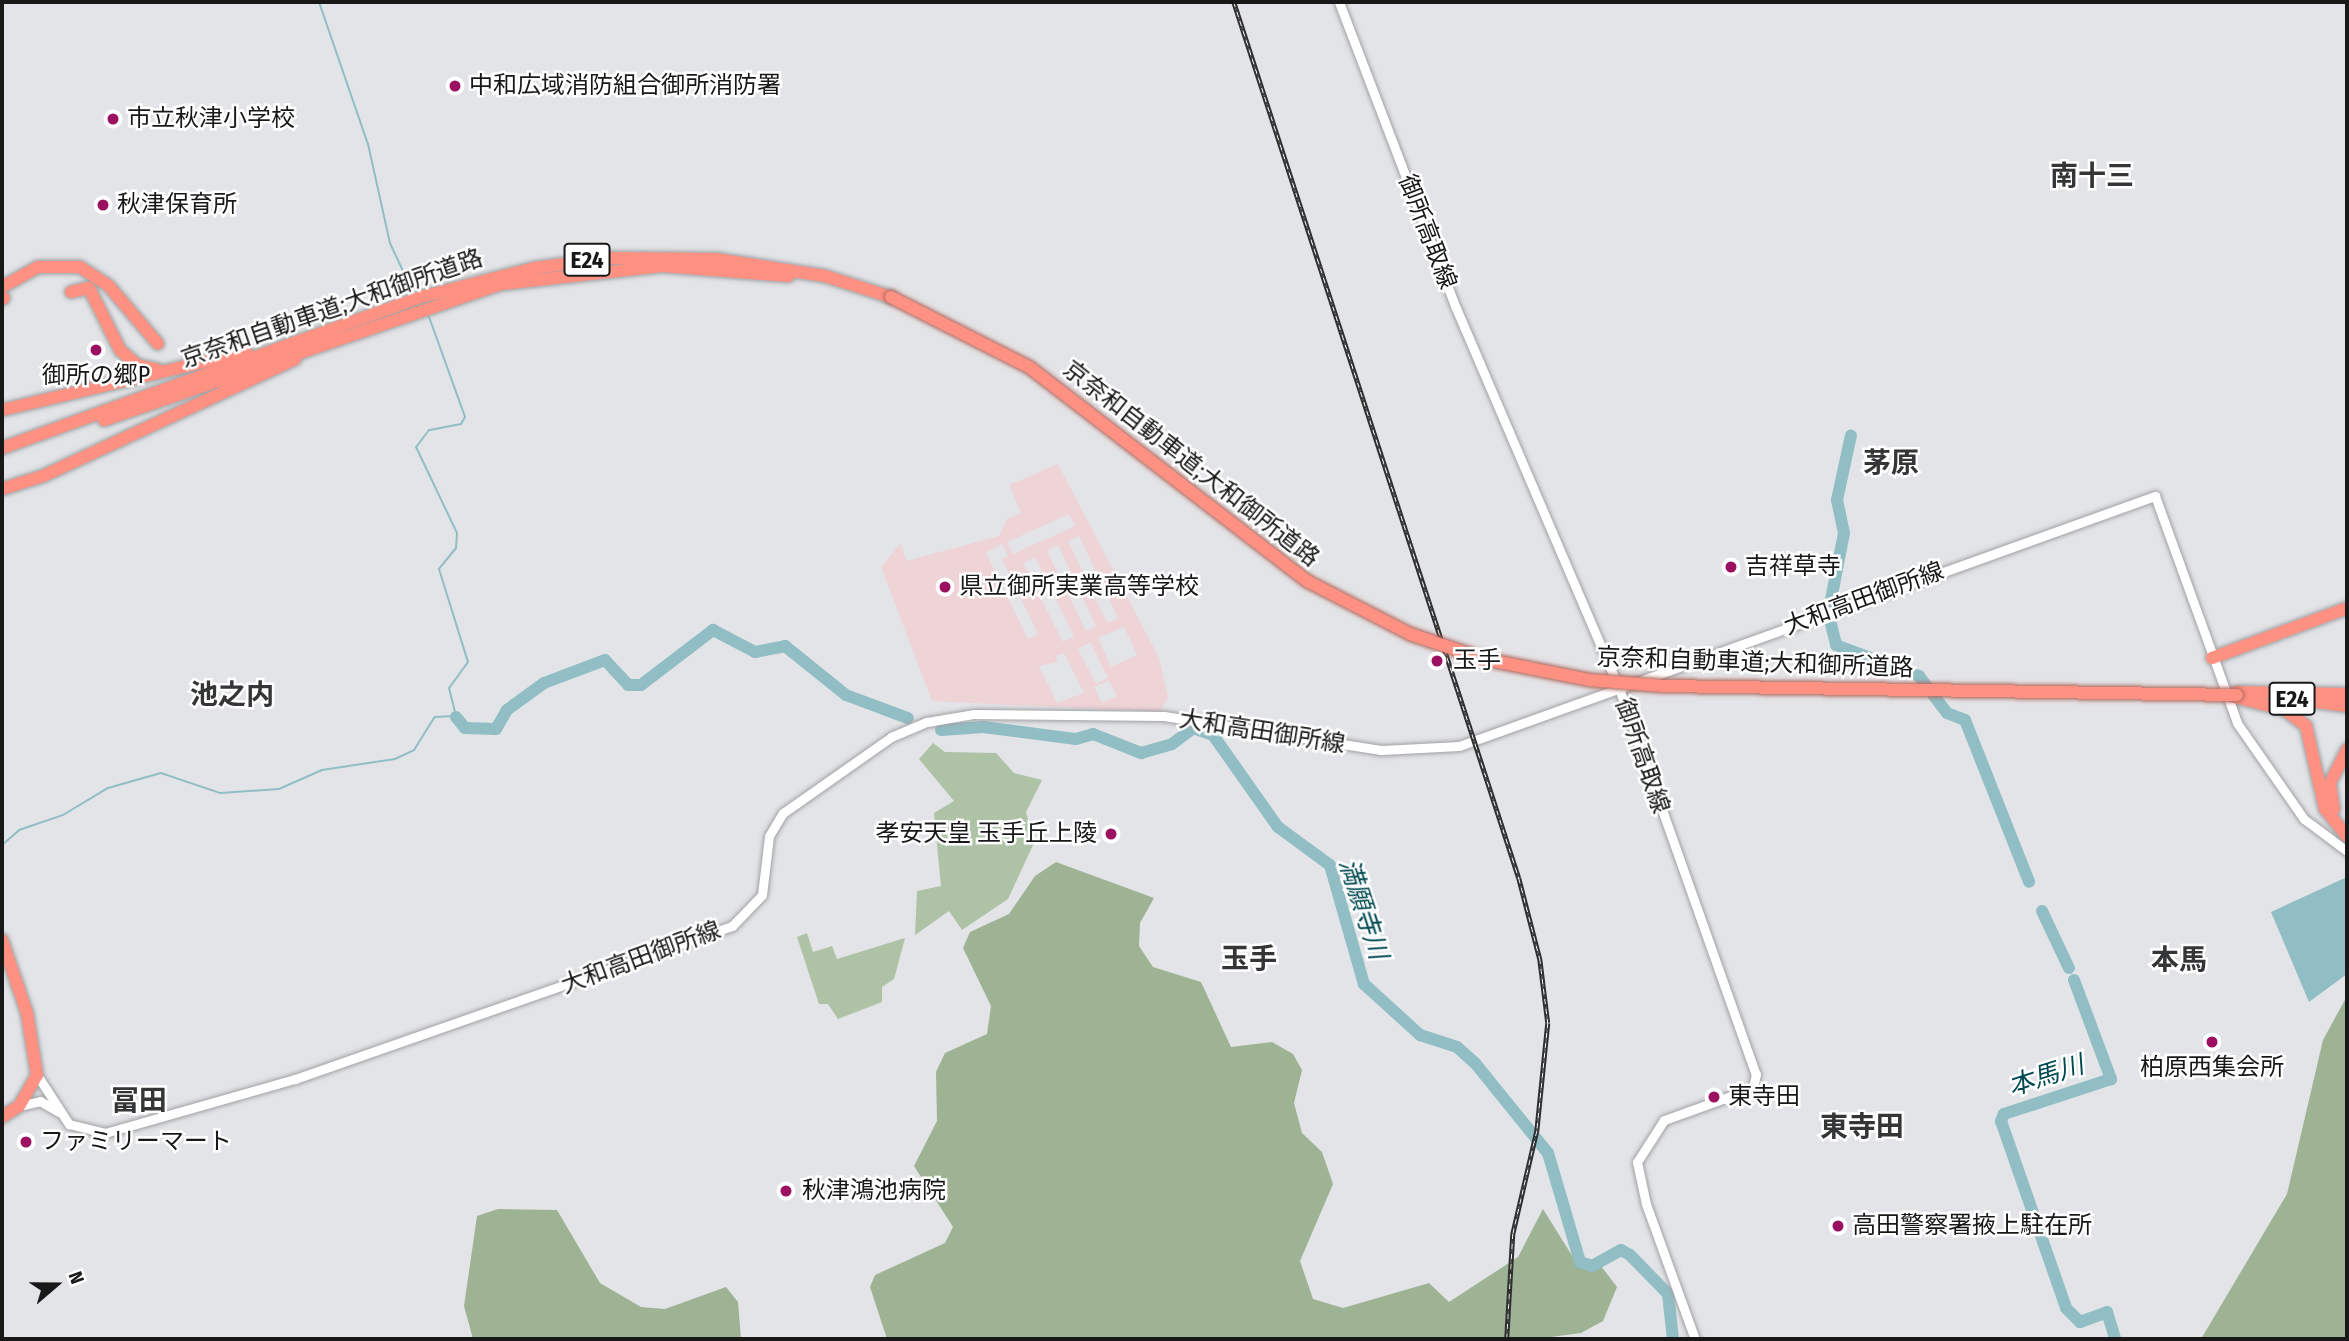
<!DOCTYPE html>
<meta charset="utf-8">
<style>
body{margin:0}
#map{position:relative;width:2349px;height:1341px;overflow:hidden;background:#e3e4e7;font-family:"Fira Sans Condensed","Noto Sans JP",sans-serif}
div>[style]{position:absolute}
[style*='--x']{left:calc(var(--x)*1px);top:calc(var(--y)*1px);width:calc(var(--w)*1px);rotate:calc(var(--a)*1deg)}
.education>*{inset:0;background:#eed3d7}
.green>*{inset:0;background:#aec2a6}
.forest>*{inset:0;background:#9db394}
.water>*{inset:0;background:#90bec4}
.stream>*{height:2px;margin:-1px;padding:0 1px;transform-origin:1px;border-radius:1px;background:#90bec4}
.river>*{height:12px;margin:-6px;padding:0 6px;transform-origin:6px;border-radius:6px;background:#90bec4}
.roads{filter:drop-shadow(0 0 2px #a1a2a5) drop-shadow(0 0 2px #a1a2a5)}
.secondary>*{height:9px;margin:-4.5px;padding:0 4.5px;transform-origin:4.5px;border-radius:4.5px;background:#fff}
.highway>*{height:12px;margin:-6px;padding:0 6px;transform-origin:6px;border-radius:6px;background:#fe9182}
.rail>*{height:4.5px;margin-top:-2.25px;transform-origin:0;background:repeating-linear-gradient(90deg,#fff 0 5px,#2e2e2f 0 10px);box-sizing:border-box;border-block:2px solid #2e2e2f}
.bridges{filter:drop-shadow(0 0 2px #ae675d) drop-shadow(0 0 2px #ae675d)}
.highway-bridge>*{height:12px;margin:-6px;padding:0 6px;transform-origin:6px;border-radius:6px;background:#fe9182}
.dots>*{width:19px;height:19px;translate:-50% -50%;box-sizing:border-box;border:4px solid #fff;border-radius:50%}
span{translate:-50% -50%;white-space:nowrap;text-align:center;line-height:1.15;-webkit-text-stroke:5px #fff;paint-order:stroke}
.shield-label span{padding:2px 5px;background:#fff;border:2px solid;border-radius:5px;-webkit-text-stroke-width:0}
.shield-label{font-size:23px;color:#181819;font-weight:700}
.poi-label{font-size:24px;color:#181819}
.left{translate:0 -50%;text-align:left}
.right{translate:-100% -50%;text-align:right}
.street-label{font-size:24px;color:#181819}
.water-label{font-size:26px;color:#014a51;font-style:italic}
.quarter-label{font-size:28px;color:#343537;font-weight:700}
.frame{position:absolute;inset:0;border:4px solid #181819;pointer-events:none}
.north{position:absolute;left:21px;top:1250px;width:70px;height:70px;-webkit-text-stroke:5px #fff;paint-order:stroke;rotate:70deg;font-size:19px;font-weight:700;line-height:28px;text-align:center;color:#181819}
.north::after{content:'';display:block;margin:auto;width:24px;height:32px;background:#181819;clip-path:polygon(50% 0,100% 100%,50% 72%,0 100%)}
</style>
<div id="map">
<div class="education">
<div style="clip-path:polygon(evenodd,1058px 464px,1159px 658px,1168px 697px,1160px 712px,932px 701px,881px 567px,901px 543px,906px 561px,999px 536px,1007px 519px,1021px 513px,1009px 485px,1058px 464px,1069px 514px,1075px 526px,1013px 554px,1007px 542px,1069px 514px,1058px 464px,1079px 536px,1118px 618px,1107px 623px,1068px 541px,1079px 536px,1058px 464px,1002px 544px,1008px 556px,1002px 559px,1038px 634px,1028px 639px,986px 553px,1002px 544px,1058px 464px,1058px 545px,1096px 626px,1086px 631px,1047px 551px,1058px 545px,1058px 464px,1035px 557px,1074px 636px,1063px 642px,1023px 563px,1035px 557px,1058px 464px,1124px 627px,1137px 655px,1111px 667px,1098px 638px,1124px 627px,1058px 464px,1090px 642px,1108px 678px,1096px 684px,1078px 649px,1090px 642px,1058px 464px,1064px 653px,1084px 693px,1057px 703px,1039px 666px,1058px 662px,1056px 656px,1064px 653px,1058px 464px,1109px 680px,1117px 696px,1102px 703px,1094px 687px,1109px 680px)"></div>
</div>
<div class="green">
<div style="clip-path:polygon(933px 743px,945px 752px,996px 753px,1014px 773px,1042px 780px,1026px 812px,1034px 843px,1008px 899px,962px 930px,949px 911px,915px 935px,917px 891px,941px 886px,934px 813px,954px 801px,919px 759px)"></div>
<div style="clip-path:polygon(807px 933px,813px 952px,832px 946px,837px 959px,905px 938px,894px 979px,882px 987px,882px 1002px,838px 1019px,828px 1004px,819px 1004px,797px 937px)"></div>
</div>
<div class="forest">
<div style="clip-path:polygon(1056px 862px,1154px 898px,1140px 923px,1139px 946px,1153px 967px,1201px 982px,1231px 1047px,1272px 1042px,1293px 1054px,1302px 1070px,1294px 1103px,1302px 1133px,1322px 1152px,1333px 1184px,1300px 1261px,1313px 1299px,1343px 1308px,1429px 1283px,1449px 1302px,1518px 1257px,1543px 1209px,1576px 1262px,1601px 1266px,1617px 1287px,1603px 1321px,1581px 1333px,1536px 1339px,887px 1339px,870px 1287px,875px 1275px,945px 1243px,953px 1227px,914px 1166px,937px 1121px,936px 1072px,945px 1053px,987px 1034px,991px 1006px,963px 948px,970px 932px,1009px 914px,1035px 876px)"></div>
<div style="clip-path:polygon(2347px 996px,2347px 1339px,2201px 1339px,2287px 1194px,2323px 1040px)"></div>
<div style="clip-path:polygon(498px 1209px,557px 1210px,600px 1283px,641px 1307px,665px 1309px,726px 1287px,738px 1302px,741px 1339px,473px 1339px,464px 1306px,477px 1216px)"></div>
</div>
<div class="water">
<div style="clip-path:polygon(2347px 877px,2347px 974px,2309px 1002px,2271px 912px)"></div>
</div>
<div class="stream">
<div style="--x:319;--y:2;--w:150;--a:71"></div>
<div style="--x:368;--y:144;--w:101;--a:77.5"></div>
<div style="--x:390;--y:243;--w:57;--a:65.2"></div>
<div style="--x:428;--y:314;--w:109;--a:70.2"></div>
<div style="--x:465;--y:417;--w:8;--a:120"></div>
<div style="--x:461;--y:424;--w:33;--a:169"></div>
<div style="--x:429;--y:430;--w:21;--a:127"></div>
<div style="--x:416;--y:447;--w:95;--a:64.5"></div>
<div style="--x:457;--y:533;--w:15;--a:94"></div>
<div style="--x:456;--y:548;--w:27;--a:129"></div>
<div style="--x:439;--y:569;--w:97;--a:72.7"></div>
<div style="--x:468;--y:662;--w:32;--a:126"></div>
<div style="--x:449;--y:688;--w:30;--a:76"></div>
<div style="--x:2;--y:845;--w:23;--a:-41"></div>
<div style="--x:19;--y:830;--w:46;--a:-18.8"></div>
<div style="--x:63;--y:815;--w:52;--a:-31"></div>
<div style="--x:108;--y:788;--w:55;--a:-15.8"></div>
<div style="--x:161;--y:773;--w:62;--a:18.7"></div>
<div style="--x:220;--y:793;--w:59;--a:-3.9"></div>
<div style="--x:279;--y:789;--w:47;--a:-23.8"></div>
<div style="--x:322;--y:770;--w:74;--a:-8.6"></div>
<div style="--x:395;--y:759;--w:21;--a:-25"></div>
<div style="--x:414;--y:750;--w:39;--a:-58"></div>
<div style="--x:435;--y:717;--w:20;--a:-3"></div>
</div>
<div class="river">
<div style="--x:1830;--y:605;--w:73;--a:-79"></div>
<div style="--x:1844;--y:533;--w:34;--a:-102"></div>
<div style="--x:1837;--y:500;--w:66;--a:-77.8"></div>
<div style="--x:1829;--y:616;--w:30;--a:76"></div>
<div style="--x:1836;--y:645;--w:89;--a:20.5"></div>
<div style="--x:1919;--y:676;--w:46;--a:52.9"></div>
<div style="--x:1947;--y:713;--w:19;--a:21"></div>
<div style="--x:1965;--y:720;--w:174;--a:68.4"></div>
<div style="--x:456;--y:717;--w:14;--a:51"></div>
<div style="--x:465;--y:728;--w:31;--a:2"></div>
<div style="--x:496;--y:729;--w:22;--a:-60"></div>
<div style="--x:507;--y:710;--w:46;--a:-36.1"></div>
<div style="--x:544;--y:683;--w:65;--a:-20.7"></div>
<div style="--x:605;--y:660;--w:34;--a:47"></div>
<div style="--x:628;--y:685;--w:13;--a:0"></div>
<div style="--x:641;--y:685;--w:91;--a:-37.4"></div>
<div style="--x:713;--y:630;--w:47;--a:27.6"></div>
<div style="--x:755;--y:652;--w:31;--a:-11"></div>
<div style="--x:785;--y:646;--w:78;--a:38.8"></div>
<div style="--x:846;--y:695;--w:66;--a:20.4"></div>
<div style="--x:941;--y:730;--w:42;--a:-4.1"></div>
<div style="--x:983;--y:727;--w:94;--a:7.4"></div>
<div style="--x:1076;--y:739;--w:18;--a:-16"></div>
<div style="--x:1093;--y:734;--w:52;--a:21.6"></div>
<div style="--x:1141;--y:753;--w:32;--a:-16"></div>
<div style="--x:1172;--y:744;--w:26;--a:-37"></div>
<div style="--x:1193;--y:728;--w:21;--a:19"></div>
<div style="--x:1213;--y:735;--w:113;--a:54.8"></div>
<div style="--x:1278;--y:827;--w:64;--a:36.2"></div>
<div style="--x:1330;--y:865;--w:124;--a:74.1"></div>
<div style="--x:1364;--y:984;--w:76;--a:42.3"></div>
<div style="--x:1420;--y:1035;--w:39;--a:18"></div>
<div style="--x:1457;--y:1047;--w:24;--a:42"></div>
<div style="--x:1475;--y:1063;--w:116;--a:51"></div>
<div style="--x:1548;--y:1153;--w:114;--a:73.6"></div>
<div style="--x:1580;--y:1262;--w:13;--a:18"></div>
<div style="--x:1592;--y:1266;--w:33;--a:-29"></div>
<div style="--x:1621;--y:1250;--w:10;--a:29"></div>
<div style="--x:1630;--y:1255;--w:54;--a:45.7"></div>
<div style="--x:1668;--y:1294;--w:45;--a:83.7"></div>
<div style="--x:2042;--y:911;--w:63;--a:64.7"></div>
<div style="--x:2074;--y:980;--w:106;--a:69.5"></div>
<div style="--x:2111;--y:1079;--w:113;--a:161.9"></div>
<div style="--x:2004;--y:1114;--w:8;--a:113"></div>
<div style="--x:2001;--y:1121;--w:198;--a:70.8"></div>
<div style="--x:2066;--y:1308;--w:20;--a:45"></div>
<div style="--x:2080;--y:1322;--w:29;--a:-20"></div>
<div style="--x:2107;--y:1312;--w:28;--a:73"></div>
</div>
<div class="roads">
<div class="secondary">
<div style="--x:1339;--y:2;--w:328;--a:69.1"></div>
<div style="--x:1456;--y:308;--w:417;--a:66.8"></div>
<div style="--x:1620;--y:691;--w:406;--a:70.5"></div>
<div style="--x:1756;--y:1074;--w:14;--a:102"></div>
<div style="--x:1753;--y:1088;--w:95;--a:160.2"></div>
<div style="--x:1664;--y:1120;--w:50;--a:122.7"></div>
<div style="--x:1637;--y:1162;--w:43;--a:77.9"></div>
<div style="--x:1646;--y:1204;--w:144;--a:70.1"></div>
<div style="--x:37;--y:1075;--w:59;--a:56.9"></div>
<div style="--x:69;--y:1124;--w:37;--a:14"></div>
<div style="--x:105;--y:1133;--w:198;--a:-15.9"></div>
<div style="--x:295;--y:1079;--w:463;--a:-19.3"></div>
<div style="--x:732;--y:926;--w:43;--a:-45.9"></div>
<div style="--x:762;--y:895;--w:59;--a:-83.2"></div>
<div style="--x:769;--y:836;--w:27;--a:-59"></div>
<div style="--x:783;--y:813;--w:132;--a:-35.1"></div>
<div style="--x:891;--y:737;--w:39;--a:-23"></div>
<div style="--x:927;--y:722;--w:48;--a:-9.7"></div>
<div style="--x:974;--y:714;--w:190;--a:0.6"></div>
<div style="--x:1164;--y:716;--w:221;--a:8.9"></div>
<div style="--x:1382;--y:750;--w:77;--a:-3"></div>
<div style="--x:1459;--y:746;--w:740;--a:-19.76"></div>
<div style="--x:2155;--y:496;--w:241;--a:70.1"></div>
<div style="--x:2237;--y:723;--w:117;--a:55.1"></div>
<div style="--x:2304;--y:819;--w:54;--a:36.7"></div>
<div style="--x:19;--y:1106;--w:22;--a:-13"></div>
<div style="--x:40;--y:1101;--w:22;--a:30"></div>
</div>
<div class="highway">
<div style="--x:2;--y:287;--w:41;--a:-29.1"></div>
<div style="--x:38;--y:267;--w:42;--a:0"></div>
<div style="--x:80;--y:267;--w:33;--a:33"></div>
<div style="--x:108;--y:285;--w:77;--a:49.7"></div>
<div style="--x:71;--y:292;--w:18;--a:-13"></div>
<div style="--x:89;--y:288;--w:69;--a:63.4"></div>
<div style="--x:120;--y:350;--w:23;--a:41"></div>
<div style="--x:137;--y:365;--w:22;--a:13"></div>
<div style="--x:2;--y:299;--w:2;--a:-27"></div>
<div style="--x:2;--y:410;--w:251;--a:-13.4"></div>
<div style="--x:104;--y:420;--w:421;--a:-18.9"></div>
<div style="--x:502;--y:284;--w:161;--a:-6.4"></div>
<div style="--x:662;--y:266;--w:127;--a:4.5"></div>
<div style="--x:2;--y:448;--w:449;--a:-19.8"></div>
<div style="--x:425;--y:296;--w:114;--a:-14.3"></div>
<div style="--x:535;--y:268;--w:74;--a:-7.8"></div>
<div style="--x:608;--y:258;--w:108;--a:0.5"></div>
<div style="--x:716;--y:259;--w:110;--a:8.9"></div>
<div style="--x:825;--y:276;--w:69;--a:17.7"></div>
<div style="--x:2;--y:489;--w:43;--a:-17.6"></div>
<div style="--x:43;--y:476;--w:278;--a:-24.9"></div>
<div style="--x:2212;--y:658;--w:144;--a:-20.3"></div>
<div style="--x:2237;--y:692;--w:110;--a:1"></div>
<div style="--x:2227;--y:695;--w:60;--a:14.5"></div>
<div style="--x:2285;--y:710;--w:26;--a:37"></div>
<div style="--x:2306;--y:726;--w:85;--a:77.1"></div>
<div style="--x:2325;--y:809;--w:35;--a:51"></div>
<div style="--x:2302;--y:700;--w:45;--a:7.6"></div>
<div style="--x:2334;--y:809;--w:26;--a:-99"></div>
<div style="--x:2330;--y:783;--w:38;--a:-63"></div>
<div style="--x:2;--y:940;--w:77;--a:71.1"></div>
<div style="--x:27;--y:1013;--w:63;--a:80.8"></div>
<div style="--x:37;--y:1075;--w:36;--a:120"></div>
<div style="--x:19;--y:1106;--w:20;--a:147"></div>
</div>
</div>
<div class="rail">
<div style="--x:1234;--y:2;--w:921;--a:71.98"></div>
<div style="--x:1519;--y:878;--w:84;--a:75.5"></div>
<div style="--x:1540;--y:959;--w:64;--a:82.9"></div>
<div style="--x:1548;--y:1023;--w:109;--a:95.8"></div>
<div style="--x:1537;--y:1131;--w:106;--a:103.1"></div>
<div style="--x:1513;--y:1234;--w:105;--a:93.3"></div>
</div>
<div class="bridges">
<div class="highway-bridge">
<div style="--x:891;--y:297;--w:155;--a:26.9"></div>
<div style="--x:1029;--y:367;--w:351;--a:37.6"></div>
<div style="--x:1307;--y:581;--w:116;--a:27.2"></div>
<div style="--x:1410;--y:634;--w:78;--a:18.7"></div>
<div style="--x:1484;--y:659;--w:107;--a:11.3"></div>
<div style="--x:1589;--y:680;--w:75;--a:4.6"></div>
<div style="--x:1664;--y:686;--w:573;--a:0.9"></div>
</div>
</div>
<div class="dots">
<div style="left:455px;top:86px;background:#9b1061"></div>
<div style="left:113px;top:119px;background:#9b1061"></div>
<div style="left:103px;top:205px;background:#9b1061"></div>
<div style="left:96px;top:350px;background:#9b1061"></div>
<div style="left:1731px;top:567px;background:#9b1061"></div>
<div style="left:945px;top:587px;background:#9b1061"></div>
<div style="left:1437px;top:661px;background:#9b1061"></div>
<div style="left:1111px;top:834px;background:#9b1061"></div>
<div style="left:2212px;top:1042px;background:#9b1061"></div>
<div style="left:1714px;top:1097px;background:#9b1061"></div>
<div style="left:26px;top:1142px;background:#9b1061"></div>
<div style="left:786px;top:1191px;background:#9b1061"></div>
<div style="left:1838px;top:1226px;background:#9b1061"></div>
</div>
<div class="shield-label">
<span style="left:587px;top:260px">E24</span>
<span style="left:2292px;top:699px">E24</span>
</div>
<div class="poi-label">
<span class="left" style="left:469px;top:86px">中和広域消防組合御所消防署</span>
<span class="left" style="left:127px;top:119px">市立秋津小学校</span>
<span class="left" style="left:117px;top:205px">秋津保育所</span>
<span style="left:96px;top:376px">御所の郷P</span>
<span class="left" style="left:1745px;top:567px">吉祥草寺</span>
<span class="left" style="left:959px;top:587px">県立御所実業高等学校</span>
<span class="left" style="left:1453px;top:661px">玉手</span>
<span class="right" style="left:1097px;top:834px">孝安天皇 玉手丘上陵</span>
<span style="left:2212px;top:1068px">柏原西集会所</span>
<span class="left" style="left:1728px;top:1097px">東寺田</span>
<span class="left" style="left:40px;top:1142px">ファミリーマート</span>
<span class="left" style="left:802px;top:1191px">秋津鴻池病院</span>
<span class="left" style="left:1852px;top:1226px">高田警察署掖上駐在所</span>
</div>
<div class="street-label">
<span style="left:1427px;top:232px;rotate:69deg">御所高取線</span>
<span style="left:332px;top:309px;rotate:-19deg">京奈和自動車道;大和御所道路</span>
<span style="left:1191px;top:464px;rotate:38deg">京奈和自動車道;大和御所道路</span>
<span style="left:1864px;top:599px;rotate:-20deg">大和高田御所線</span>
<span style="left:1755px;top:663px;rotate:2deg">京奈和自動車道;大和御所道路</span>
<span style="left:1262px;top:732px;rotate:9deg">大和高田御所線</span>
<span style="left:1642px;top:756px;rotate:71deg">御所高取線</span>
<span style="left:641px;top:958px;rotate:-20deg">大和高田御所線</span>
</div>
<div class="water-label">
<span style="left:1363px;top:909px;rotate:72deg">満願寺川</span>
<span style="left:2046px;top:1076px;rotate:-18deg">本馬川</span>
</div>
<div class="quarter-label">
<span style="left:2092px;top:176px">南十三</span>
<span style="left:1891px;top:463px">茅原</span>
<span style="left:232px;top:695px">池之内</span>
<span style="left:1249px;top:959px">玉手</span>
<span style="left:2179px;top:960px">本馬</span>
<span style="left:139px;top:1101px">冨田</span>
<span style="left:1862px;top:1127px">東寺田</span>
</div>
<div class="frame"></div>
<div class="north">N</div>
</div>
